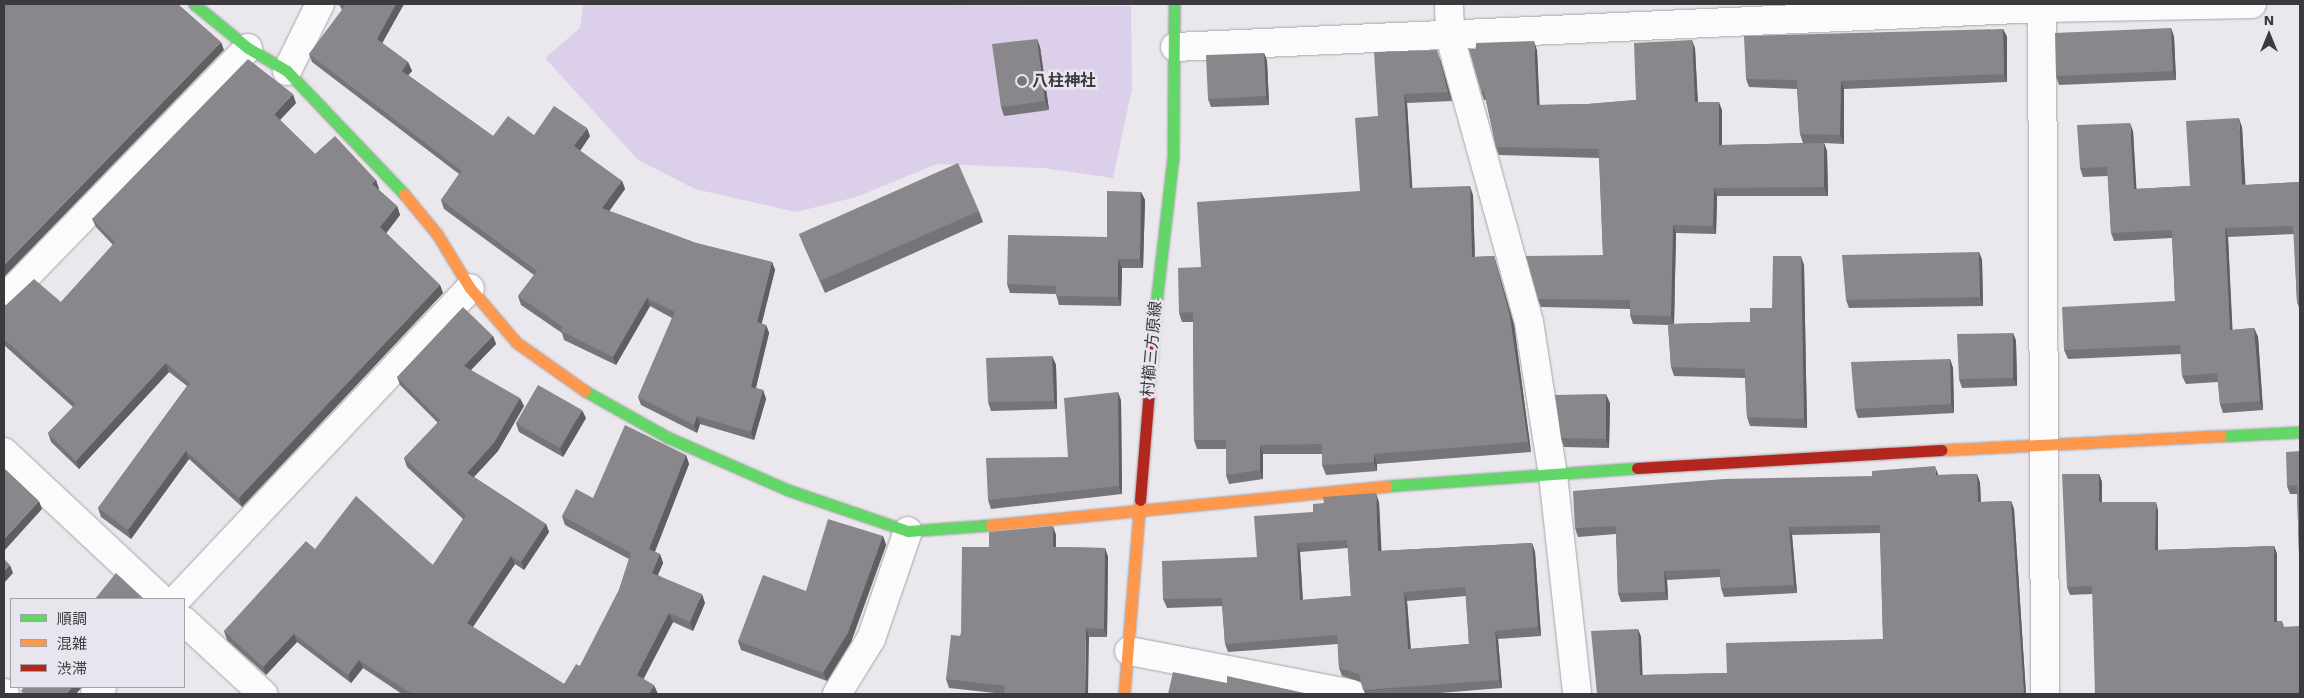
<!DOCTYPE html>
<meta charset="utf-8">
<style>
body{margin:0}
#map{position:relative;width:2304px;height:698px;overflow:hidden;background:#eae7ed;font-family:"Work Sans","Noto Sans JP",sans-serif}
div>[style]{position:absolute}
[style*='--x']{left:calc(var(--x)*1px);top:calc(var(--y)*1px);width:calc(var(--w)*1px);rotate:calc(var(--a)*1deg)}
.green>*{inset:0;background:#dbcfe9}
.roads{filter:drop-shadow(0 0 1px #a7a5a9) drop-shadow(0 0 1px #a7a5a9)}
.street>*{height:28px;margin:-14px;padding:0 14px;transform-origin:14px;border-radius:14px;background:#fcfbfc}
.fast>*{height:11px;margin:-5.5px;padding:0 5.5px;transform-origin:5.5px;border-radius:5.5px;background:#63d668}
.slow>*{height:11px;margin:-5.5px;padding:0 5.5px;transform-origin:5.5px;border-radius:5.5px;background:#ff974d}
.jam>*{height:11px;margin:-5.5px;padding:0 5.5px;transform-origin:5.5px;border-radius:5.5px;background:#b3261e}
.wall>*{inset:0;background:#767478}
.shaded-wall>*{inset:0;background:#605e61}
.building>*{inset:0;background:#89878b}
.dots>*{width:14px;height:14px;translate:-50% -50%;box-sizing:border-box;border:2px solid #e9e5ef;border-radius:50%}
span{translate:-50% -50%;white-space:nowrap;text-align:center;line-height:1.15;-webkit-text-stroke:5px #e9e5ef;paint-order:stroke}
.poi-label{font-size:16px;color:#3c3a3e;font-weight:700}
.left{translate:0 -50%;text-align:left}
.street-label{font-size:16px;color:#3c3a3e}
.frame{position:absolute;inset:0;border:5px solid #3c3a3e;pointer-events:none}
.legend{position:absolute;left:10px;top:598px;width:175px;height:90px;box-sizing:border-box;background:#e9e5ef;border:1px solid #a4a1a8;margin:0;padding:6px 9px;list-style:none;font-size:15px;color:#3c3a3e}
.legend li{display:flex;align-items:center;gap:10px;height:25px}
.legend b{width:25px;border:1px solid #a4a1a8}
.north{position:absolute;left:2244px;top:10px;width:50px;height:50px;-webkit-text-stroke:4px #e9e5ef;paint-order:stroke;rotate:0deg;font-size:14px;font-weight:700;line-height:20px;text-align:center;color:#3c3a3e}
.north::after{content:'';display:block;margin:auto;width:18px;height:22px;background:#3c3a3e;clip-path:polygon(50% 0,100% 100%,50% 72%,0 100%)}
</style>
<div id="map">
<div class="green">
<div style="clip-path:polygon(583px 4px,1131px 6px,1132px 89px,1113px 178px,1043px 168px,937px 164px,856px 197px,796px 212px,695px 189px,638px 160px,545px 58px,580px 28px)"></div>
</div>
<div class="roads">
<div class="street">
<div style="--x:1449;--y:4;--w:33;--a:88"></div>
<div style="--x:1450;--y:37;--w:296;--a:74.5"></div>
<div style="--x:1529;--y:322;--w:155;--a:81.1"></div>
<div style="--x:1553;--y:475;--w:220;--a:83.7"></div>
<div style="--x:2042;--y:4;--w:690;--a:89.75"></div>
<div style="--x:1175;--y:47;--w:868;--a:-2.58"></div>
<div style="--x:2042;--y:8;--w:210;--a:-1.1"></div>
<div style="--x:287;--y:71;--w:75;--a:-63.8"></div>
<div style="--x:4;--y:299;--w:350;--a:-45.8"></div>
<div style="--x:4;--y:452;--w:215;--a:43.1"></div>
<div style="--x:177;--y:599;--w:427;--a:-46.7"></div>
<div style="--x:184;--y:621;--w:108;--a:42.7"></div>
<div style="--x:1129;--y:651;--w:227;--a:10.9"></div>
<div style="--x:4;--y:693;--w:1;--a:45"></div>
<div style="--x:95;--y:694;--w:10;--a:-45"></div>
<div style="--x:837;--y:694;--w:65;--a:-58.3"></div>
<div style="--x:871;--y:639;--w:114;--a:-71.1"></div>
</div>
<div class="fast">
<div style="--x:194;--y:4;--w:70;--a:39.2"></div>
<div style="--x:248;--y:48;--w:45;--a:30.5"></div>
<div style="--x:287;--y:71;--w:170;--a:46.4"></div>
<div style="--x:1156;--y:304;--w:148;--a:-83.4"></div>
<div style="--x:1173;--y:157;--w:153;--a:-89.6"></div>
<div style="--x:585;--y:391;--w:94;--a:29.3"></div>
<div style="--x:667;--y:437;--w:132;--a:23.7"></div>
<div style="--x:788;--y:490;--w:127;--a:18.9"></div>
<div style="--x:908;--y:531;--w:83;--a:-4.1"></div>
<div style="--x:2221;--y:436;--w:79;--a:-2.9"></div>
<div style="--x:1386;--y:486;--w:252;--a:-4.1"></div>
</div>
<div class="slow">
<div style="--x:404;--y:194;--w:52;--a:50.5"></div>
<div style="--x:437;--y:234;--w:63;--a:58.6"></div>
<div style="--x:470;--y:288;--w:72;--a:49.5"></div>
<div style="--x:517;--y:343;--w:83;--a:35.2"></div>
<div style="--x:1941;--y:450;--w:280;--a:-2.9"></div>
<div style="--x:991;--y:525;--w:397;--a:-5.6"></div>
<div style="--x:1124;--y:694;--w:195;--a:-85.3"></div>
</div>
<div class="jam">
<div style="--x:1637;--y:468;--w:305;--a:-3.4"></div>
<div style="--x:1140;--y:500;--w:197;--a:-85.3"></div>
</div>
</div>
<div class="wall">
<div style="clip-path:polygon(339px 4px,404px 4px,382px 43px,408px 62px,412px 71px,408px 75px,493px 136px,534px 135px,590px 136px,580px 151px,622px 181px,625px 189px,609px 211px,696px 243px,772px 262px,775px 270px,761px 324px,766px 325px,769px 333px,756px 388px,763px 390px,766px 399px,754px 440px,700px 424px,697px 433px,641px 405px,638px 397px,672px 318px,650px 306px,616px 365px,564px 340px,562px 333px,521px 305px,518px 296px,534px 275px,444px 209px,441px 200px,459px 174px,312px 62px,309px 54px,342px 10px)"></div>
<div style="clip-path:polygon(2171px 28px,2174px 37px,2176px 80px,2059px 85px,2056px 76px)"></div>
<div style="clip-path:polygon(2003px 29px,2007px 37px,2007px 82px,1844px 89px,1844px 144px,1824px 143px,1827px 151px,1828px 196px,1717px 196px,1716px 234px,1676px 233px,1674px 324px,1750px 322px,1772px 308px,1804px 265px,1807px 428px,1750px 426px,1747px 417px,1745px 378px,1674px 376px,1671px 367px,1668px 325px,1633px 324px,1630px 315px,1630px 309px,1541px 307px,1538px 299px,1603px 255px,1599px 158px,1499px 155px,1496px 147px,1486px 100px,1484px 100px,1481px 91px,1537px 50px,1539px 105px,1588px 104px,1636px 100px,1695px 48px,1698px 102px,1722px 110px,1722px 145px,1803px 143px,1800px 134px,1797px 89px,1749px 87px,1746px 79px)"></div>
<div style="clip-path:polygon(1037px 39px,1040px 47px,1049px 110px,1004px 116px,1001px 107px)"></div>
<div style="clip-path:polygon(1264px 53px,1267px 61px,1269px 105px,1211px 107px,1208px 99px)"></div>
<div style="clip-path:polygon(1440px 59px,1452px 101px,1407px 103px,1412px 188px,1473px 195px,1475px 257px,1494px 256px,1497px 266px,1514px 325px,1531px 452px,1377px 464px,1377px 471px,1326px 475px,1322px 465px,1322px 454px,1263px 454px,1263px 479px,1229px 484px,1226px 475px,1226px 449px,1197px 449px,1194px 440px,1193px 322px,1182px 322px,1179px 313px,1201px 267px,1360px 191px,1378px 116px)"></div>
<div style="clip-path:polygon(296px 103px,280px 120px,315px 154px,376px 180px,379px 189px,378px 189px,397px 206px,400px 215px,386px 233px,440px 285px,443px 293px,242px 507px,189px 459px,131px 539px,101px 517px,98px 508px,187px 386px,169px 372px,79px 469px,51px 442px,48px 433px,73px 407px,4px 345px,4px 305px,61px 302px,113px 245px,96px 227px,92px 219px)"></div>
<div style="clip-path:polygon(2242px 127px,2245px 185px,2300px 182px,2300px 310px,2297px 302px,2294px 234px,2228px 237px,2232px 330px,2254px 328px,2258px 337px,2263px 410px,2223px 413px,2220px 404px,2218px 382px,2186px 384px,2182px 376px,2181px 354px,2068px 359px,2064px 350px,2175px 301px,2172px 238px,2114px 241px,2111px 233px,2108px 176px,2083px 177px,2080px 168px,2133px 131px,2136px 189px,2190px 186px)"></div>
<div style="clip-path:polygon(1141px 192px,1145px 200px,1143px 268px,1122px 268px,1121px 306px,1059px 305px,1056px 294px,1010px 293px,1007px 284px,1107px 237px)"></div>
<div style="clip-path:polygon(979px 211px,983px 222px,825px 293px,804px 246px,799px 234px)"></div>
<div style="clip-path:polygon(1979px 252px,1982px 260px,1983px 306px,1849px 308px,1846px 300px)"></div>
<div style="clip-path:polygon(2013px 333px,2016px 341px,2017px 386px,1962px 388px,1959px 379px)"></div>
<div style="clip-path:polygon(493px 336px,496px 344px,471px 370px,524px 406px,498px 451px,474px 477px,546px 524px,549px 532px,524px 570px,515px 564px,473px 627px,564px 684px,580px 666px,619px 590px,629px 559px,565px 525px,562px 516px,593px 498px,686px 455px,689px 464px,655px 552px,660px 554px,663px 563px,658px 575px,705px 603px,693px 631px,673px 622px,643px 679px,657px 694px,402px 694px,363px 668px,351px 683px,297px 642px,266px 675px,227px 640px,224px 631px,315px 549px,433px 565px,463px 519px,407px 467px,404px 458px,438px 423px,400px 385px,397px 377px)"></div>
<div style="clip-path:polygon(1052px 356px,1056px 365px,1057px 409px,991px 411px,988px 402px)"></div>
<div style="clip-path:polygon(1950px 359px,1953px 368px,1954px 413px,1858px 418px,1855px 409px)"></div>
<div style="clip-path:polygon(1121px 400px,1122px 494px,991px 509px,988px 500px,1068px 457px)"></div>
<div style="clip-path:polygon(1610px 403px,1609px 448px,1564px 447px,1561px 438px)"></div>
<div style="clip-path:polygon(586px 418px,563px 457px,519px 432px,516px 423px)"></div>
<div style="clip-path:polygon(2300px 451px,2300px 559px,2299px 555px,2297px 494px,2290px 494px,2287px 486px)"></div>
<div style="clip-path:polygon(1977px 474px,1980px 483px,1981px 502px,2011px 501px,2014px 509px,2026px 694px,1597px 694px,1638px 629px,1641px 637px,1642px 675px,1727px 673px,1883px 639px,1880px 533px,1792px 535px,1797px 593px,1724px 597px,1721px 588px,1720px 577px,1667px 580px,1668px 600px,1621px 602px,1618px 593px,1616px 534px,1578px 537px,1575px 528px,1938px 475px)"></div>
<div style="clip-path:polygon(2099px 474px,2102px 482px,2102px 502px,2158px 510px,2158px 550px,2274px 546px,2277px 554px,2277px 621px,2282px 621px,2284px 627px,2300px 694px,2092px 594px,2070px 595px,2067px 587px)"></div>
<div style="clip-path:polygon(evenodd,1379px 502px,1381px 551px,1532px 543px,1535px 552px,1541px 636px,1498px 639px,1502px 688px,1427px 694px,1365px 694px,1361px 682px,1342px 676px,1339px 668px,1338px 644px,1228px 652px,1225px 644px,1222px 606px,1167px 608px,1163px 599px,1257px 557px,1313px 512px,1379px 502px,1348px 548px,1351px 596px,1303px 600px,1300px 552px,1348px 548px,1379px 502px,1466px 596px,1469px 644px,1411px 649px,1407px 601px,1466px 596px)"></div>
<div style="clip-path:polygon(1056px 535px,1056px 547px,1105px 548px,1108px 557px,1107px 637px,1089px 637px,1004px 694px,949px 688px,946px 679px,989px 547px)"></div>
<div style="clip-path:polygon(883px 536px,886px 545px,851px 642px,827px 681px,741px 650px,738px 641px,806px 591px)"></div>
</div>
<div class="shaded-wall">
<div style="clip-path:polygon(396px 4px,404px 4px,380px 47px,377px 39px)"></div>
<div style="clip-path:polygon(2171px 28px,2174px 37px,2176px 80px,2173px 71px)"></div>
<div style="clip-path:polygon(2003px 29px,2007px 37px,2007px 82px,2004px 74px)"></div>
<div style="clip-path:polygon(1037px 39px,1040px 47px,1049px 110px,1045px 101px)"></div>
<div style="clip-path:polygon(1692px 40px,1695px 48px,1698px 110px,1695px 102px)"></div>
<div style="clip-path:polygon(1534px 41px,1537px 50px,1540px 113px,1537px 105px)"></div>
<div style="clip-path:polygon(221px 42px,224px 50px,4px 277px,4px 265px)"></div>
<div style="clip-path:polygon(1437px 50px,1440px 59px,1452px 101px,1448px 92px)"></div>
<div style="clip-path:polygon(1264px 53px,1267px 61px,1269px 105px,1266px 96px)"></div>
<div style="clip-path:polygon(408px 62px,412px 71px,405px 79px,402px 71px)"></div>
<div style="clip-path:polygon(1841px 81px,1844px 89px,1844px 144px,1840px 135px)"></div>
<div style="clip-path:polygon(293px 94px,296px 103px,277px 123px,274px 114px)"></div>
<div style="clip-path:polygon(1404px 94px,1407px 103px,1413px 198px,1410px 188px)"></div>
<div style="clip-path:polygon(1719px 102px,1722px 110px,1722px 154px,1719px 145px)"></div>
<div style="clip-path:polygon(2239px 118px,2242px 127px,2246px 193px,2242px 184px)"></div>
<div style="clip-path:polygon(2130px 123px,2133px 131px,2137px 197px,2134px 189px)"></div>
<div style="clip-path:polygon(587px 128px,590px 136px,577px 155px,574px 146px)"></div>
<div style="clip-path:polygon(1824px 143px,1827px 151px,1828px 196px,1824px 187px)"></div>
<div style="clip-path:polygon(376px 180px,379px 189px,375px 192px,372px 184px)"></div>
<div style="clip-path:polygon(622px 181px,625px 189px,605px 217px,602px 208px)"></div>
<div style="clip-path:polygon(1470px 186px,1473px 195px,1475px 267px,1472px 257px)"></div>
<div style="clip-path:polygon(1714px 188px,1717px 196px,1716px 234px,1713px 226px)"></div>
<div style="clip-path:polygon(1141px 192px,1145px 200px,1143px 268px,1140px 259px)"></div>
<div style="clip-path:polygon(397px 206px,400px 215px,384px 236px,380px 227px)"></div>
<div style="clip-path:polygon(1673px 225px,1676px 233px,1674px 325px,1671px 316px)"></div>
<div style="clip-path:polygon(2225px 228px,2228px 237px,2233px 339px,2230px 330px)"></div>
<div style="clip-path:polygon(1979px 252px,1982px 260px,1983px 306px,1980px 297px)"></div>
<div style="clip-path:polygon(1494px 256px,1497px 266px,1514px 325px,1531px 452px,1528px 442px)"></div>
<div style="clip-path:polygon(1801px 256px,1804px 265px,1807px 428px,1804px 419px)"></div>
<div style="clip-path:polygon(1118px 259px,1122px 268px,1121px 306px,1118px 297px)"></div>
<div style="clip-path:polygon(772px 262px,775px 270px,760px 331px,757px 322px)"></div>
<div style="clip-path:polygon(440px 285px,443px 293px,242px 507px,239px 498px)"></div>
<div style="clip-path:polygon(647px 298px,650px 306px,616px 365px,613px 357px)"></div>
<div style="clip-path:polygon(766px 325px,769px 333px,754px 395px,751px 387px)"></div>
<div style="clip-path:polygon(2254px 328px,2258px 337px,2263px 410px,2260px 401px)"></div>
<div style="clip-path:polygon(2013px 333px,2016px 341px,2017px 386px,2013px 378px)"></div>
<div style="clip-path:polygon(493px 336px,496px 344px,467px 374px,464px 366px)"></div>
<div style="clip-path:polygon(1052px 356px,1056px 365px,1057px 409px,1054px 401px)"></div>
<div style="clip-path:polygon(1950px 359px,1953px 368px,1954px 413px,1951px 404px)"></div>
<div style="clip-path:polygon(166px 363px,169px 372px,79px 469px,76px 461px)"></div>
<div style="clip-path:polygon(763px 390px,766px 399px,754px 440px,751px 432px)"></div>
<div style="clip-path:polygon(1118px 392px,1121px 400px,1122px 494px,1119px 486px)"></div>
<div style="clip-path:polygon(1606px 394px,1610px 403px,1609px 448px,1606px 439px)"></div>
<div style="clip-path:polygon(520px 398px,524px 406px,498px 451px,470px 481px,467px 473px)"></div>
<div style="clip-path:polygon(582px 410px,586px 418px,563px 457px,560px 448px)"></div>
<div style="clip-path:polygon(697px 416px,700px 424px,697px 433px,694px 425px)"></div>
<div style="clip-path:polygon(1260px 445px,1263px 454px,1263px 479px,1260px 470px)"></div>
<div style="clip-path:polygon(186px 451px,189px 459px,131px 539px,128px 530px)"></div>
<div style="clip-path:polygon(1374px 454px,1377px 464px,1377px 471px,1374px 462px)"></div>
<div style="clip-path:polygon(686px 455px,689px 464px,652px 558px,649px 549px)"></div>
<div style="clip-path:polygon(1935px 466px,1938px 474px,1939px 483px,1936px 475px)"></div>
<div style="clip-path:polygon(1977px 474px,1980px 483px,1981px 510px,1978px 502px)"></div>
<div style="clip-path:polygon(2099px 474px,2102px 482px,2102px 510px,2099px 502px)"></div>
<div style="clip-path:polygon(1376px 493px,1379px 502px,1382px 560px,1378px 551px)"></div>
<div style="clip-path:polygon(39px 501px,42px 509px,4px 551px,4px 539px)"></div>
<div style="clip-path:polygon(2011px 501px,2014px 509px,2026px 694px,2024px 694px)"></div>
<div style="clip-path:polygon(2156px 502px,2158px 510px,2158px 558px,2155px 550px)"></div>
<div style="clip-path:polygon(546px 524px,549px 532px,524px 570px,521px 562px)"></div>
<div style="clip-path:polygon(1053px 526px,1056px 535px,1056px 556px,1053px 547px)"></div>
<div style="clip-path:polygon(1789px 527px,1792px 535px,1797px 593px,1794px 585px)"></div>
<div style="clip-path:polygon(883px 536px,886px 545px,851px 642px,827px 681px,823px 673px)"></div>
<div style="clip-path:polygon(1297px 543px,1300px 552px,1303px 608px,1300px 600px)"></div>
<div style="clip-path:polygon(1532px 543px,1535px 552px,1541px 636px,1538px 627px)"></div>
<div style="clip-path:polygon(2274px 546px,2277px 554px,2277px 630px,2274px 622px)"></div>
<div style="clip-path:polygon(1105px 548px,1108px 557px,1107px 637px,1104px 629px)"></div>
<div style="clip-path:polygon(660px 554px,663px 563px,655px 581px,652px 573px)"></div>
<div style="clip-path:polygon(511px 556px,515px 564px,470px 631px,467px 623px)"></div>
<div style="clip-path:polygon(10px 565px,13px 573px,4px 583px,4px 571px)"></div>
<div style="clip-path:polygon(1664px 571px,1667px 580px,1668px 600px,1665px 592px)"></div>
<div style="clip-path:polygon(1404px 592px,1407px 601px,1411px 657px,1408px 649px)"></div>
<div style="clip-path:polygon(702px 594px,705px 603px,693px 631px,690px 622px)"></div>
<div style="clip-path:polygon(669px 613px,673px 622px,641px 684px,637px 675px)"></div>
<div style="clip-path:polygon(1086px 628px,1089px 637px,1088px 694px,1085px 694px)"></div>
<div style="clip-path:polygon(1638px 629px,1641px 637px,1643px 683px,1640px 675px)"></div>
<div style="clip-path:polygon(1495px 631px,1498px 639px,1502px 688px,1499px 680px)"></div>
<div style="clip-path:polygon(294px 634px,297px 642px,266px 675px,263px 667px)"></div>
<div style="clip-path:polygon(359px 660px,363px 668px,351px 683px,348px 675px)"></div>
<div style="clip-path:polygon(654px 685px,658px 694px,649px 694px)"></div>
<div style="clip-path:polygon(72px 687px,82px 687px,76px 694px,66px 694px)"></div>
</div>
<div class="building">
<div style="clip-path:polygon(4px 4px,178px 4px,221px 42px,4px 265px)"></div>
<div style="clip-path:polygon(341px 4px,396px 4px,377px 39px,408px 62px,402px 71px,493px 136px,508px 116px,534px 135px,554px 106px,587px 128px,574px 146px,622px 181px,602px 208px,696px 243px,772px 262px,757px 322px,766px 325px,751px 387px,763px 390px,751px 432px,697px 416px,694px 425px,638px 397px,675px 312px,647px 298px,613px 357px,561px 331px,563px 327px,518px 296px,537px 271px,441px 200px,462px 171px,309px 54px,345px 6px)"></div>
<div style="clip-path:polygon(2171px 28px,2173px 71px,2056px 76px,2055px 33px)"></div>
<div style="clip-path:polygon(2003px 29px,2004px 74px,1841px 81px,1840px 135px,1800px 134px,1797px 80px,1746px 79px,1744px 36px)"></div>
<div style="clip-path:polygon(1037px 39px,1045px 101px,1001px 107px,992px 44px)"></div>
<div style="clip-path:polygon(1692px 40px,1695px 102px,1719px 102px,1719px 145px,1824px 143px,1824px 187px,1714px 188px,1713px 226px,1673px 225px,1671px 316px,1630px 315px,1630px 300px,1538px 299px,1526px 256px,1603px 255px,1599px 149px,1496px 147px,1484px 91px,1481px 91px,1469px 49px,1476px 49px,1476px 43px,1534px 41px,1537px 105px,1588px 104px,1636px 100px,1634px 43px)"></div>
<div style="clip-path:polygon(1437px 50px,1448px 92px,1404px 94px,1410px 188px,1470px 186px,1472px 257px,1494px 256px,1510px 316px,1528px 442px,1374px 454px,1374px 462px,1322px 465px,1322px 444px,1260px 445px,1260px 470px,1226px 475px,1226px 440px,1194px 440px,1193px 312px,1179px 313px,1178px 268px,1201px 267px,1197px 202px,1360px 191px,1355px 118px,1378px 116px,1374px 52px)"></div>
<div style="clip-path:polygon(1264px 53px,1266px 96px,1208px 99px,1206px 55px)"></div>
<div style="clip-path:polygon(248px 59px,293px 94px,274px 114px,315px 154px,335px 136px,376px 180px,372px 184px,397px 206px,380px 227px,440px 285px,239px 498px,186px 451px,128px 530px,98px 508px,190px 383px,166px 363px,76px 461px,48px 433px,76px 404px,4px 339px,4px 305px,6px 305px,34px 279px,61px 302px,115px 242px,92px 219px)"></div>
<div style="clip-path:polygon(2239px 118px,2242px 184px,2247px 185px,2300px 182px,2300px 302px,2297px 302px,2293px 226px,2225px 228px,2230px 330px,2254px 328px,2260px 401px,2220px 404px,2217px 373px,2182px 376px,2180px 345px,2064px 350px,2062px 307px,2175px 301px,2172px 230px,2111px 233px,2107px 167px,2080px 168px,2077px 125px,2130px 123px,2134px 189px,2190px 186px,2186px 121px)"></div>
<div style="clip-path:polygon(958px 163px,979px 211px,820px 281px,799px 234px)"></div>
<div style="clip-path:polygon(1107px 191px,1141px 192px,1140px 259px,1118px 259px,1118px 297px,1056px 296px,1056px 286px,1007px 284px,1008px 235px,1107px 237px)"></div>
<div style="clip-path:polygon(1979px 252px,1980px 297px,1846px 300px,1842px 255px)"></div>
<div style="clip-path:polygon(1773px 256px,1801px 256px,1804px 419px,1747px 417px,1745px 369px,1671px 367px,1668px 324px,1750px 322px,1750px 308px,1772px 308px)"></div>
<div style="clip-path:polygon(463px 307px,493px 336px,464px 366px,520px 398px,494px 443px,467px 473px,546px 524px,521px 562px,511px 556px,467px 623px,564px 684px,576px 664px,580px 666px,619px 590px,631px 553px,562px 516px,576px 489px,593px 498px,625px 425px,686px 455px,649px 549px,660px 554px,652px 573px,702px 594px,690px 622px,669px 613px,637px 675px,654px 685px,649px 694px,412px 694px,359px 660px,348px 675px,294px 634px,263px 667px,224px 631px,306px 541px,315px 549px,356px 496px,433px 565px,466px 515px,404px 458px,440px 420px,397px 377px)"></div>
<div style="clip-path:polygon(2013px 333px,2013px 378px,1959px 379px,1957px 334px)"></div>
<div style="clip-path:polygon(1052px 356px,1054px 401px,988px 402px,986px 358px)"></div>
<div style="clip-path:polygon(1950px 359px,1951px 404px,1855px 409px,1851px 362px)"></div>
<div style="clip-path:polygon(538px 385px,582px 410px,560px 448px,516px 423px)"></div>
<div style="clip-path:polygon(1118px 392px,1119px 486px,988px 500px,986px 458px,1068px 457px,1064px 398px)"></div>
<div style="clip-path:polygon(1606px 394px,1606px 439px,1561px 438px,1555px 395px)"></div>
<div style="clip-path:polygon(2300px 451px,2300px 555px,2299px 555px,2297px 485px,2287px 486px,2286px 452px)"></div>
<div style="clip-path:polygon(1935px 466px,1936px 475px,1977px 474px,1978px 502px,2011px 501px,2024px 694px,1597px 694px,1591px 631px,1638px 629px,1640px 675px,1727px 673px,1726px 643px,1883px 639px,1880px 525px,1789px 527px,1794px 585px,1721px 588px,1720px 569px,1664px 571px,1665px 592px,1618px 593px,1616px 526px,1575px 528px,1573px 491px,1724px 479px,1872px 476px,1872px 471px)"></div>
<div style="clip-path:polygon(4px 468px,39px 501px,4px 539px)"></div>
<div style="clip-path:polygon(2062px 474px,2099px 474px,2099px 502px,2156px 502px,2155px 550px,2274px 546px,2274px 622px,2282px 621px,2282px 627px,2300px 626px,2300px 694px,2095px 694px,2092px 586px,2067px 587px)"></div>
<div style="clip-path:polygon(evenodd,1376px 493px,1378px 551px,1532px 543px,1538px 627px,1495px 631px,1499px 680px,1363px 690px,1359px 674px,1339px 668px,1337px 635px,1225px 644px,1222px 598px,1163px 599px,1162px 561px,1257px 557px,1254px 516px,1313px 512px,1313px 504px,1324px 503px,1323px 497px,1376px 493px,1347px 540px,1351px 596px,1300px 600px,1297px 543px,1347px 540px,1376px 493px,1465px 587px,1469px 644px,1408px 649px,1404px 592px,1465px 587px)"></div>
<div style="clip-path:polygon(828px 519px,883px 536px,848px 633px,823px 673px,738px 641px,763px 575px,806px 591px)"></div>
<div style="clip-path:polygon(1053px 526px,1053px 547px,1105px 548px,1104px 629px,1086px 628px,1085px 694px,1004px 694px,1005px 686px,946px 679px,951px 635px,961px 636px,962px 547px,989px 547px,989px 532px)"></div>
<div style="clip-path:polygon(4px 559px,10px 565px,4px 571px)"></div>
<div style="clip-path:polygon(116px 573px,144px 599px,95px 599px)"></div>
<div style="clip-path:polygon(1173px 672px,1227px 683px,1227px 676px,1309px 694px,1168px 694px)"></div>
<div style="clip-path:polygon(24px 687px,72px 687px,66px 694px,24px 694px,21px 691px)"></div>
</div>
<div class="dots">
<div style="left:1022px;top:81px;background:#79777b"></div>
</div>
<div class="poi-label">
<span class="left" style="left:1032px;top:81px">八柱神社</span>
</div>
<div class="street-label">
<span style="left:1152px;top:349px;rotate:-85deg">村櫛三方原線</span>
</div>
<div class="frame"></div>
<ul class="legend">
<li><b style="height:6px;background:#63d668"></b>順調</li>
<li><b style="height:6px;background:#ff974d"></b>混雑</li>
<li><b style="height:6px;background:#b3261e"></b>渋滞</li>
</ul>
<div class="north">N</div>
</div>
